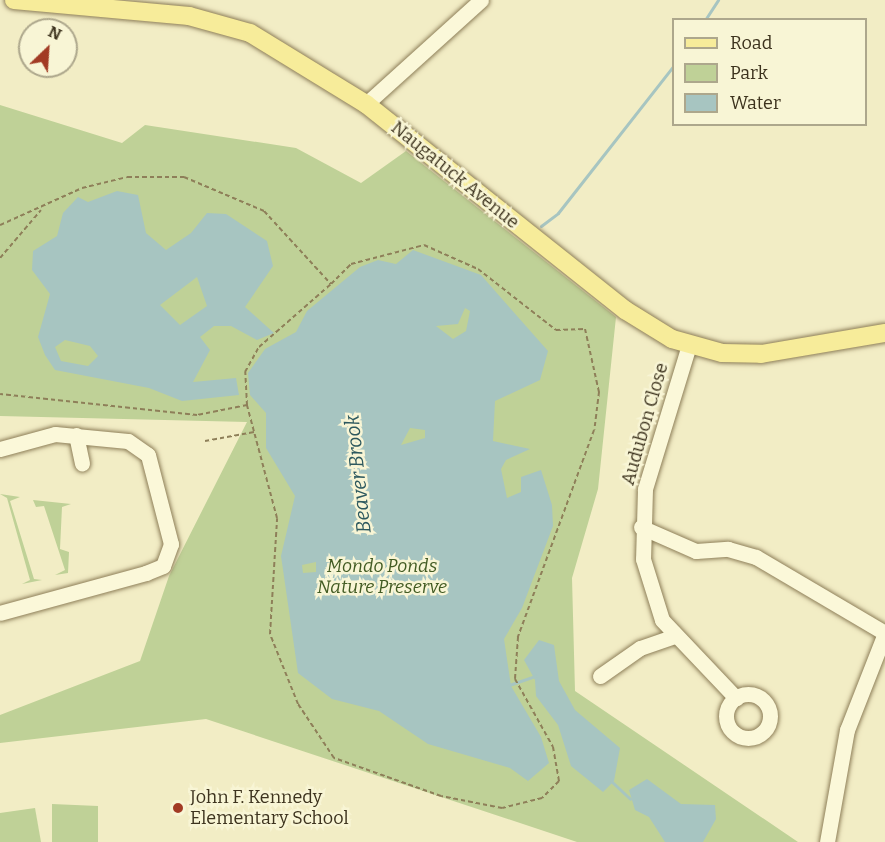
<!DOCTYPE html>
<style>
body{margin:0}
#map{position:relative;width:885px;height:842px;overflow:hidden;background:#f2edc5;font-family:Bitter,serif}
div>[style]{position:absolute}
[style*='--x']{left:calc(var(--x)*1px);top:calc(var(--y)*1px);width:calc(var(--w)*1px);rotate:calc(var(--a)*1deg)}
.green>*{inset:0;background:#bfd197}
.water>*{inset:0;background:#a7c5c1}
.stream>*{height:3px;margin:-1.5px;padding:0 1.5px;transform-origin:1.5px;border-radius:1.5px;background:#a7c5c1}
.path>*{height:2px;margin-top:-1px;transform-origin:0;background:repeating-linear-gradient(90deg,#8e7f59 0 4.5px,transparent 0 7.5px)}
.roads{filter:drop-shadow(0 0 2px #8e7f59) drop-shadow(0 0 2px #8e7f59)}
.minor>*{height:15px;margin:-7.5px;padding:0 7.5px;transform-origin:7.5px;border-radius:7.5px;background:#fbf8d9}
.minor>.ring{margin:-7.5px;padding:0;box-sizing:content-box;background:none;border:15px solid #fbf8d9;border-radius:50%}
.major>*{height:18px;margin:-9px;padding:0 9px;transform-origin:9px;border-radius:9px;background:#f7ec9a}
.dots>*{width:16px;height:16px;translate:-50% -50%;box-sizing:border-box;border:3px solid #f8f5d5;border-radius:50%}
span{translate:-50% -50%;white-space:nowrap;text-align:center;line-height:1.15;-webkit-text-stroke:5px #f8f5d5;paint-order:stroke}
.street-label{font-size:18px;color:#3d331e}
.park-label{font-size:18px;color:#425b23;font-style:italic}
.poi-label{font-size:18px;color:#3d331e}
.left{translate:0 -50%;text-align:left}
.water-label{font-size:20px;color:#2c585e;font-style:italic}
.legend{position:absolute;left:672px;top:18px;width:195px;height:108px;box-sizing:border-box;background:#f8f5d5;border:2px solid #ada78c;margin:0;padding:8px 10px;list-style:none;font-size:18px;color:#3d331e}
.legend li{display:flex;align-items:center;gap:12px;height:30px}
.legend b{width:30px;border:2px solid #ada78c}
.north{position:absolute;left:18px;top:18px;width:60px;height:60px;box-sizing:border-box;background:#f8f5d5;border:2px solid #ada78c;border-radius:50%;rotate:25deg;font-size:16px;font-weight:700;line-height:24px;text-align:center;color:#3d331e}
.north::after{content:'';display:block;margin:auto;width:21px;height:27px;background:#a23b24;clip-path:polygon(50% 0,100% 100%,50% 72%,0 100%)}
</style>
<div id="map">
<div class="green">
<div style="clip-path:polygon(0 105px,122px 143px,145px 125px,296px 148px,361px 183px,406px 151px,616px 317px,598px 489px,572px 578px,575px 691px,798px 842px,577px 842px,206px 719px,0 743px,0 715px,140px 661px,169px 576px,247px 422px,0 416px)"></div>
<div style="clip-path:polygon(0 494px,20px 497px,10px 501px,34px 579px,42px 580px,22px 584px,30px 580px,7px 498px)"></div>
<div style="clip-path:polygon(33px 500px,71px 504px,62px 507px,60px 549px,69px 552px,68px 573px,55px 575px,65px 570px,44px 506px,36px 507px)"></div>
<div style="clip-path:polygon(52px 804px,98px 806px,98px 842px,52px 842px)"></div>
<div style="clip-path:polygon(35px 808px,41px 842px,0 842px,0 813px)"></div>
</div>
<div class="water">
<div style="clip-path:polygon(evenodd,117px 191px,138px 195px,146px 233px,166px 250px,191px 233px,207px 213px,226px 214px,267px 241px,273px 266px,245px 307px,274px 333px,257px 340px,231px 326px,214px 326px,200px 337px,210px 350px,193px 382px,236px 378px,239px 395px,182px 401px,149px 388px,55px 370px,45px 355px,38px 337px,50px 294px,32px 270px,33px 251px,57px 236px,63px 213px,78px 197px,88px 202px,117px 191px,197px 277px,207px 306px,180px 325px,160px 305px,197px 277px,117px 191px,65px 340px,90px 346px,98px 356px,88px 366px,61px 361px,55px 347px,65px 340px)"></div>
<div style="clip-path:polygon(evenodd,413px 250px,481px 275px,548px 351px,540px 380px,495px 401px,493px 441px,530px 449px,506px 460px,501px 469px,507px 498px,521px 492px,521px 477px,541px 470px,552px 505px,553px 526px,522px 608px,504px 639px,511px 686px,541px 737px,549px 763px,528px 781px,510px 768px,428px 744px,379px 711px,332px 699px,298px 673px,281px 556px,295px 496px,266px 448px,266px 413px,250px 395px,248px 373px,265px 349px,296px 332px,307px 311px,360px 267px,378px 260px,396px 264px,413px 250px,465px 308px,470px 311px,466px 331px,453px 339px,436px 326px,458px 324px,465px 308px,413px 250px,410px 428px,425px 430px,425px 438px,401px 445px,410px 428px,413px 250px,316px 562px,316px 572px,303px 573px,302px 565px,316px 562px)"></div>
<div style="clip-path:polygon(539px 640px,554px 645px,559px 681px,575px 710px,620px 748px,614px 781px,603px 792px,571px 766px,558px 725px,536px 696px,535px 680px,524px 660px)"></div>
<div style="clip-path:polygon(647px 779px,681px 804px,715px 805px,716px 819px,703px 842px,665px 842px,649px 817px,635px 810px,629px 790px)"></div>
</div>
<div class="stream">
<div style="--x:705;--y:20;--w:24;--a:-57"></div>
<div style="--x:541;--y:226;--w:21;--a:-37"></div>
<div style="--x:558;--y:213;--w:188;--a:-51.9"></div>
<div style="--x:509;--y:685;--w:28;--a:-19"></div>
<div style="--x:611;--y:781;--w:26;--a:43"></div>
</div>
<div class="path">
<div style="--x:0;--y:225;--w:90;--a:-24.3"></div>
<div style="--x:82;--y:188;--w:46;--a:-13.7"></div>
<div style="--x:127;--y:177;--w:57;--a:0"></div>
<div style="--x:184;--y:177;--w:87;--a:23"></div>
<div style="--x:264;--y:211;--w:99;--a:47.5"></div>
<div style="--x:331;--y:284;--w:28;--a:-45"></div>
<div style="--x:351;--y:264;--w:75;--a:-14.6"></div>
<div style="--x:424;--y:245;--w:59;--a:24"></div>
<div style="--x:478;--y:269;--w:99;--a:38"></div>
<div style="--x:556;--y:330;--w:29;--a:-2"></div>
<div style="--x:585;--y:329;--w:65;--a:77.5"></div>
<div style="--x:599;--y:392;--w:38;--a:97"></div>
<div style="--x:594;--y:430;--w:221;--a:110.2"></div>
<div style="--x:518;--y:637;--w:42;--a:94.1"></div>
<div style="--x:515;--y:679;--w:78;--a:60.8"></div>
<div style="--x:553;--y:747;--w:35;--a:80"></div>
<div style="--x:559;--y:781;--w:24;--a:135"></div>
<div style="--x:542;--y:798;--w:41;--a:166"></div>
<div style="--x:502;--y:808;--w:62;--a:-168.9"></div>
<div style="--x:441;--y:796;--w:114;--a:-160.4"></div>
<div style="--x:334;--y:758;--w:65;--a:-123.7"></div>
<div style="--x:298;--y:704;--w:75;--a:-111.8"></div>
<div style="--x:270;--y:634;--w:116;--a:-86.5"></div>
<div style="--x:277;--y:518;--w:117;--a:-104.9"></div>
<div style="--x:247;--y:405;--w:51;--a:168.7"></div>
<div style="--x:197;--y:415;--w:198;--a:-173.9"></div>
<div style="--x:0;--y:258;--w:63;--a:-49.5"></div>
<div style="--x:247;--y:405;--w:33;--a:-93"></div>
<div style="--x:245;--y:372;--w:29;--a:-61"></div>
<div style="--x:259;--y:347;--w:96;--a:-41.2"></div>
<div style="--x:205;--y:441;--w:50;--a:-10.4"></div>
</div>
<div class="roads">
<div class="minor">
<div style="--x:366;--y:104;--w:155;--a:-42.1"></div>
<div style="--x:689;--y:345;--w:151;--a:107"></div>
<div style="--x:645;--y:489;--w:70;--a:91.6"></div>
<div style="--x:643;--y:559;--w:64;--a:72.7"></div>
<div style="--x:662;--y:620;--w:108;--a:46.5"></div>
<div style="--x:76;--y:435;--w:29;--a:78"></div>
<div style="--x:0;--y:449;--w:57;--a:-15.3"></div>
<div style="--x:55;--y:434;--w:73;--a:5.5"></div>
<div style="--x:128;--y:441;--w:24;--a:35"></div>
<div style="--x:148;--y:455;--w:92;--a:75.5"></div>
<div style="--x:171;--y:544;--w:23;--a:110"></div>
<div style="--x:163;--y:566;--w:18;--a:158"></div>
<div style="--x:146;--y:573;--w:151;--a:164.7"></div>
<div style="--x:641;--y:527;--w:60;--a:23.6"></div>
<div style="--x:696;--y:551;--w:32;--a:-4"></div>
<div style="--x:728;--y:549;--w:29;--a:16"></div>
<div style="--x:756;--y:557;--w:150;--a:30.5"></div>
<div style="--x:600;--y:676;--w:49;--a:-35"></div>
<div style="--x:640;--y:648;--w:36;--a:-19"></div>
<div class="ring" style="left:726px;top:694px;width:29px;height:29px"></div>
<div style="--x:827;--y:842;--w:114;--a:-79.9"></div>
<div style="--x:847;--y:730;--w:104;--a:-68.6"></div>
</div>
<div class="major">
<div style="--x:14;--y:0;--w:176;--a:5.2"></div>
<div style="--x:189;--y:16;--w:63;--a:15.6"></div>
<div style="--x:250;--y:33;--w:136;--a:31.5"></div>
<div style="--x:366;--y:104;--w:331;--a:38.5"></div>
<div style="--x:625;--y:310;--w:55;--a:31.7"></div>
<div style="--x:672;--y:339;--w:52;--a:15.6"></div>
<div style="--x:722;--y:353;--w:39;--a:1"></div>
<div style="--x:761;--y:354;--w:126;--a:-9.6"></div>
</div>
</div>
<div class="dots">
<div style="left:178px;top:808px;background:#a23b24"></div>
</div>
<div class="street-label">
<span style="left:455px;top:175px;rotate:39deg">Naugatuck Avenue</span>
<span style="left:645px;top:424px;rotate:-74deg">Audubon Close</span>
</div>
<div class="park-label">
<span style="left:382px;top:577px">Mondo Ponds<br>Nature Preserve</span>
</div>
<div class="poi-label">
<span class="left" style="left:190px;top:808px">John F. Kennedy<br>Elementary School</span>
</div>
<div class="water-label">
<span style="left:358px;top:474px;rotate:-96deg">Beaver Brook</span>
</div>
<ul class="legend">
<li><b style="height:8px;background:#f7ec9a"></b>Road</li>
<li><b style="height:16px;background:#bfd197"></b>Park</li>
<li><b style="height:16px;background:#a7c5c1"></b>Water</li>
</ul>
<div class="north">N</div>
</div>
